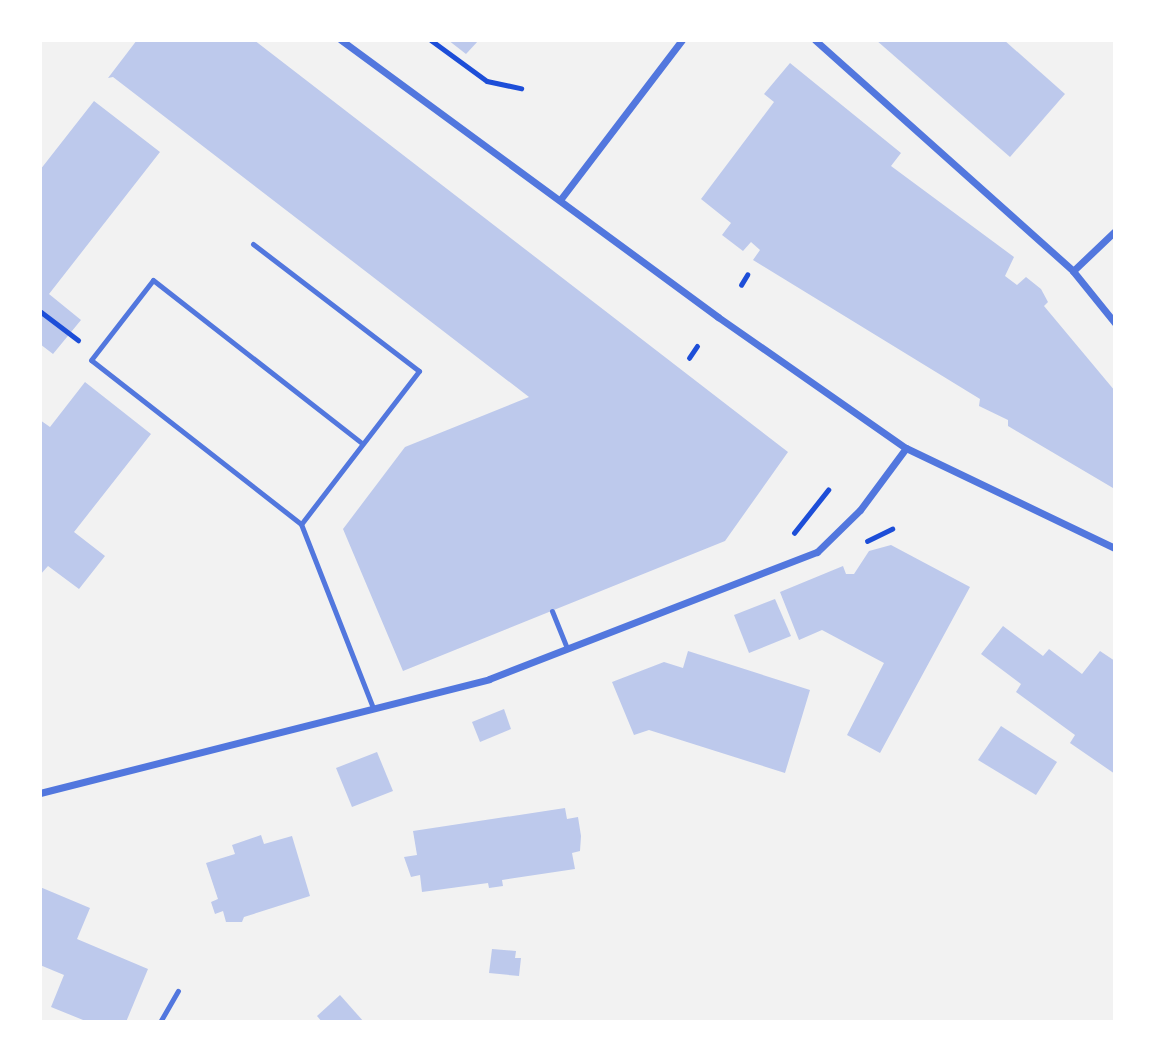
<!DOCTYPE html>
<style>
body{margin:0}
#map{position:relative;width:1155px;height:1062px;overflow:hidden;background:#f2f2f2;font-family:Manrope,sans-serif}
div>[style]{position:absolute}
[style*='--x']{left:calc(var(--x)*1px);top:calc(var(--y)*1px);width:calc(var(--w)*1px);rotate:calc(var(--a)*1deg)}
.building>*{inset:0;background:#bdc9ec}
.path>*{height:4.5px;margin:-2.25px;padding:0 2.25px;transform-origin:2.25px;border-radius:2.25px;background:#1d4ed8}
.service>*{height:5px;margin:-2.5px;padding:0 2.5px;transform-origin:2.5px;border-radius:2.5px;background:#5277de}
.minor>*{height:7px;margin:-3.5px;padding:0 3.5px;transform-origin:3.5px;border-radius:3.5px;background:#5277de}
span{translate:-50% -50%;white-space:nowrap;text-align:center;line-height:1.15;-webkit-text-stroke:5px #fff;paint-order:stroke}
.frame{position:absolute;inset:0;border:42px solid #fff;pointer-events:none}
</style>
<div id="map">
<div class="building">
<div style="clip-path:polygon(137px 40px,254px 40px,788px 452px,725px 541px,403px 671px,343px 529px,405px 447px,529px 397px,113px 77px,108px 78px)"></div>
<div style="clip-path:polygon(448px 40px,479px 40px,466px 54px)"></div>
<div style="clip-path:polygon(876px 40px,1004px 40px,1065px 94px,1010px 157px)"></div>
<div style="clip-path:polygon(790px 63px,901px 153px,891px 166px,1014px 257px,1005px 276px,1017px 285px,1026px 277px,1041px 289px,1048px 302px,1044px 306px,1115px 391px,1113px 488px,1008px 426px,1008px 420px,979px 406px,980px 399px,753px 260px,760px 250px,751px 242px,743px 251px,722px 235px,731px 223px,701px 199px,774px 102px,764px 94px)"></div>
<div style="clip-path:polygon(94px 101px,160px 152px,49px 294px,81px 320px,53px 354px,40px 344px,40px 170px)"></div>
<div style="clip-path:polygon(85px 382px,151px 434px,74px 532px,105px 556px,79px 589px,48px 566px,40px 575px,40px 420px,50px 427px)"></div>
<div style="clip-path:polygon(891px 545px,970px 587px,880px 753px,847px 735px,884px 663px,822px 630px,799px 640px,780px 592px,843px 566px,846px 574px,854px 574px,869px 551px)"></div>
<div style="clip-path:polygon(775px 599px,791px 636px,749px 653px,734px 615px)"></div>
<div style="clip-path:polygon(1003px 626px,1043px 656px,1049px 649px,1082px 674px,1100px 651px,1115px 661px,1115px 774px,1070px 743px,1075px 735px,1016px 692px,1021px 684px,981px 654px)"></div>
<div style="clip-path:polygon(688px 651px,810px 690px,785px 773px,649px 730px,634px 735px,612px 682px,664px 662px,683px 668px)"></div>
<div style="clip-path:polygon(504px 709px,511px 729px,480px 742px,472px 722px)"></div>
<div style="clip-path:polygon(1001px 726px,1057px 762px,1036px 795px,978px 760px)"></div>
<div style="clip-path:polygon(377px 752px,393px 791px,352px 807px,336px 768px)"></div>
<div style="clip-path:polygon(565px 808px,567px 819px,578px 817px,581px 836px,580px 851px,572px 853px,575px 869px,502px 880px,503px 886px,489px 888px,488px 883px,422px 892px,420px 875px,411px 877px,404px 857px,417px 855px,413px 831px)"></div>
<div style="clip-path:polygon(261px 835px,264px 844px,292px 836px,310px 896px,244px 917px,242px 922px,226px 922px,223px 911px,215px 914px,211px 902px,218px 899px,206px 863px,235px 854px,232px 845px)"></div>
<div style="clip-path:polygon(40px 887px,90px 908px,77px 939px,148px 969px,126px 1022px,88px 1022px,51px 1007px,64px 975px,40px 965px)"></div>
<div style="clip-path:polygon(492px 949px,516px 951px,515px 958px,521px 958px,519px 976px,489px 973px)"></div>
<div style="clip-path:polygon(340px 995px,364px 1022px,322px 1022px,317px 1016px)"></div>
</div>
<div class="path">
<div style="--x:431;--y:40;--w:69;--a:36.2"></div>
<div style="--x:487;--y:81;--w:35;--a:12"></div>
<div style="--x:741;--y:285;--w:12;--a:-59"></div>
<div style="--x:40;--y:311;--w:48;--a:37.3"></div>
<div style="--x:689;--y:358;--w:14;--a:-56"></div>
<div style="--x:794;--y:533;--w:55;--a:-51.7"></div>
<div style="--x:867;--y:541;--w:28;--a:-26"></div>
</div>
<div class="service">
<div style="--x:253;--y:244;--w:209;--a:37.4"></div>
<div style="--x:419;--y:371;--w:193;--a:127.6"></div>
<div style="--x:301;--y:524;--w:198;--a:68.6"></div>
<div style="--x:301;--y:524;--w:266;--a:-142"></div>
<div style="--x:91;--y:360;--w:101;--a:-52.2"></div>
<div style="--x:153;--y:280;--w:265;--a:38"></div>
<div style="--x:552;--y:611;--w:40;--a:68"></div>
<div style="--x:160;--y:1022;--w:36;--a:-60"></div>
</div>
<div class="minor">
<div style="--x:341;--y:40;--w:468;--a:36.3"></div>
<div style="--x:718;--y:317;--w:229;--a:34.9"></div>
<div style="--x:906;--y:448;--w:232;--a:25.6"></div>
<div style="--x:815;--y:40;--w:346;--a:41.8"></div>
<div style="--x:1073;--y:271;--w:67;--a:51.1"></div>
<div style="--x:560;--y:200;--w:201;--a:-52.7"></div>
<div style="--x:1073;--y:271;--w:58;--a:-43.6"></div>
<div style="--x:40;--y:793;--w:463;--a:-14.2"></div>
<div style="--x:489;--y:679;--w:352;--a:-21.2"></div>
<div style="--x:817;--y:552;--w:60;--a:-44.3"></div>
<div style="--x:860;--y:510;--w:77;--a:-53.4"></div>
</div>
<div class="frame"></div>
</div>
